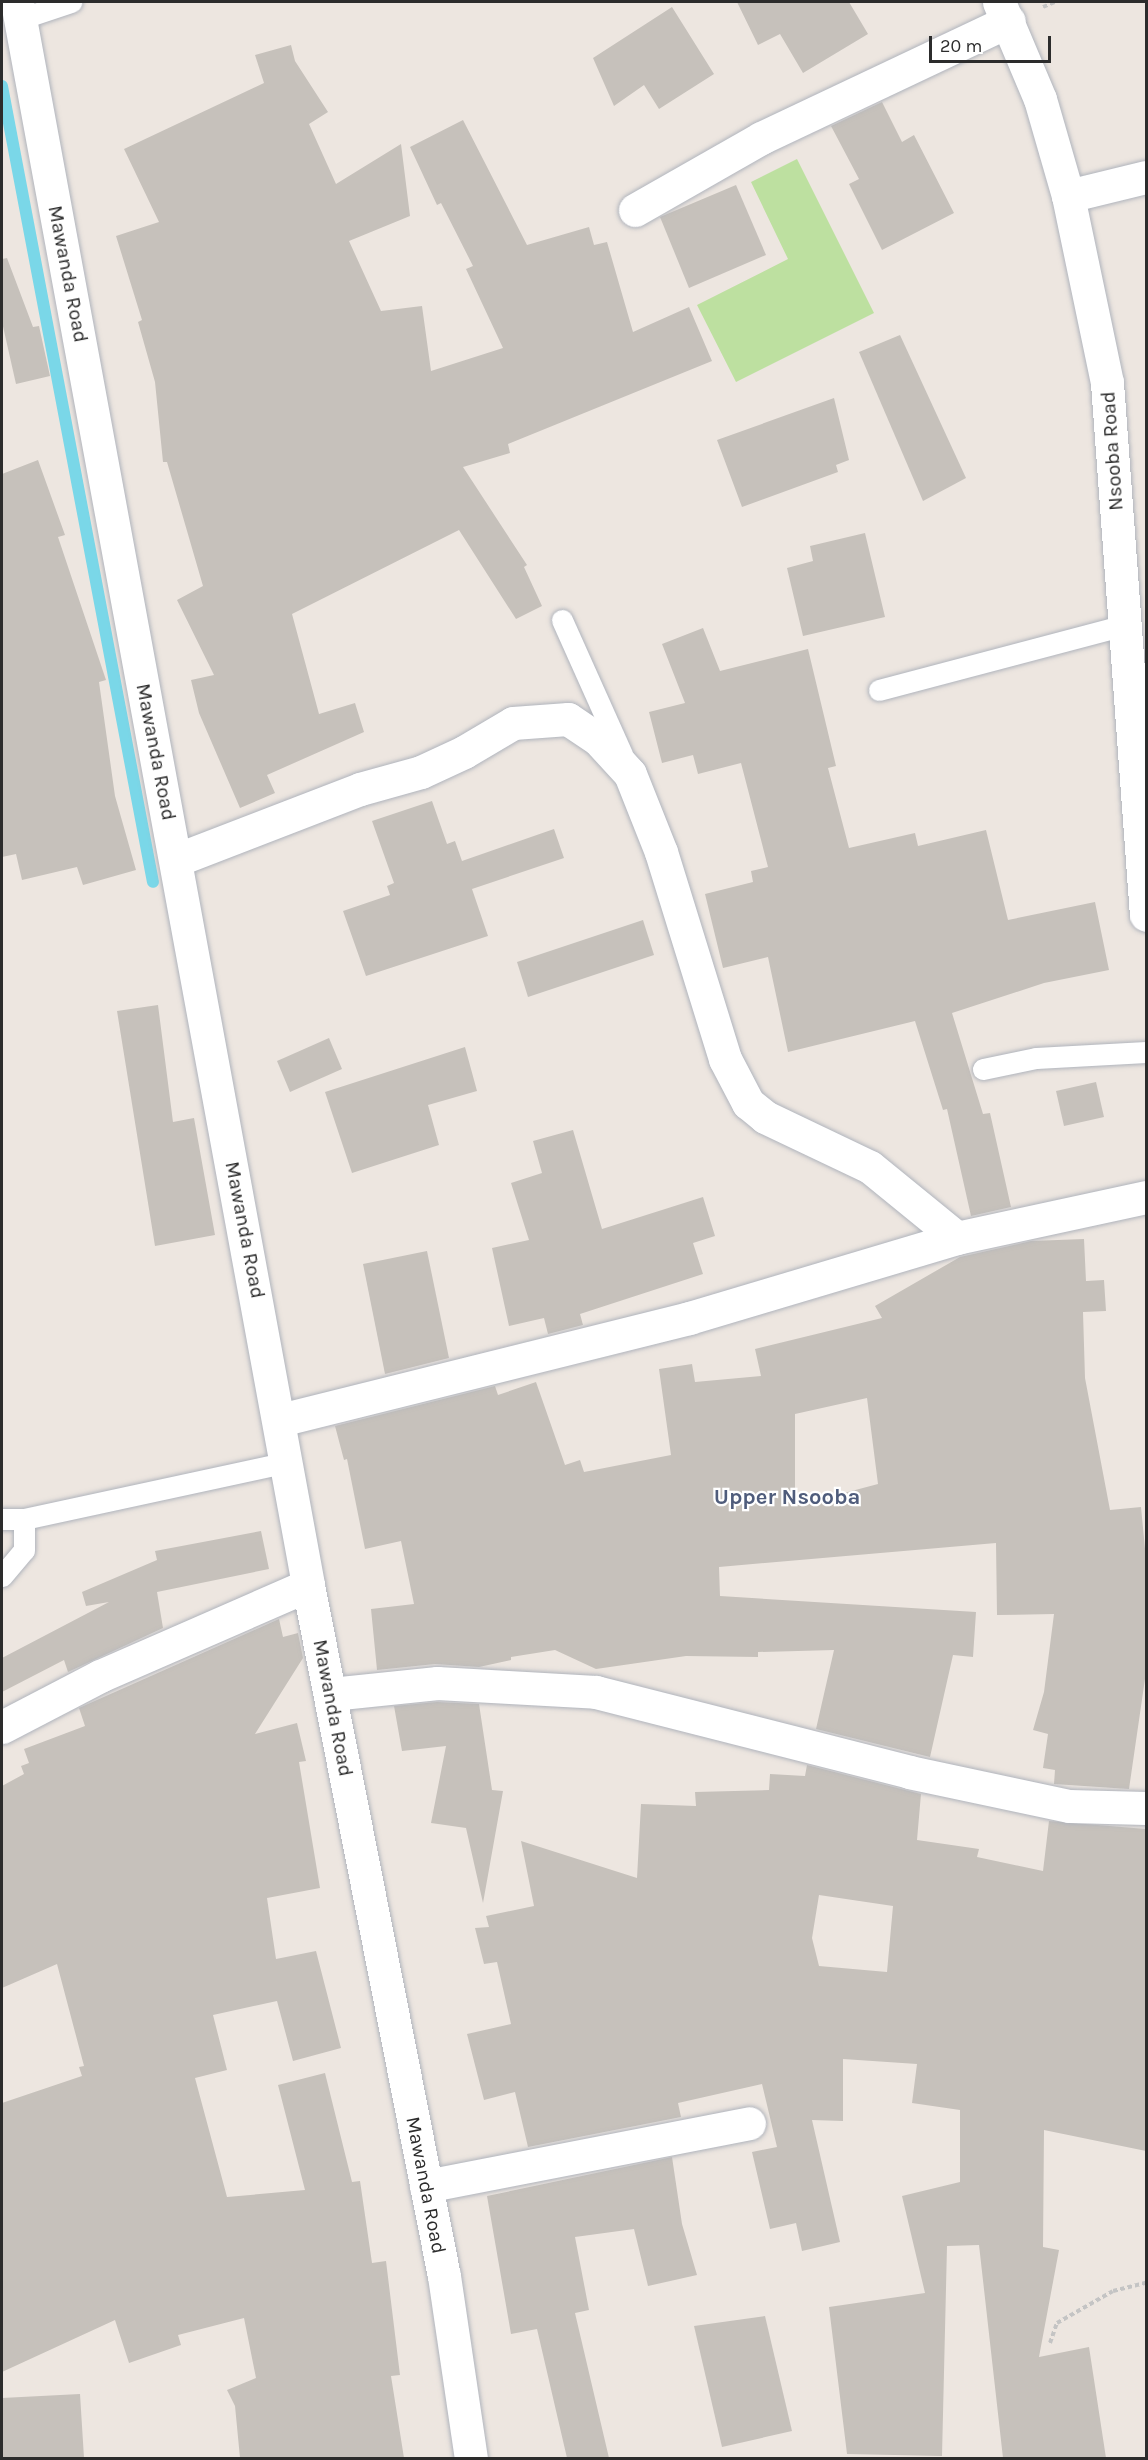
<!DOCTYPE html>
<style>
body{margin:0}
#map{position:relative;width:1148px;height:2460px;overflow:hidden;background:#ede6e0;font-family:Karla,sans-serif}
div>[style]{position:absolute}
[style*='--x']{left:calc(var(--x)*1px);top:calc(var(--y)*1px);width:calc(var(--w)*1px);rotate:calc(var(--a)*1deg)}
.green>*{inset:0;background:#bde0a0}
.stream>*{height:12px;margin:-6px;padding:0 6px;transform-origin:6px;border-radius:6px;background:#7ad7e8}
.building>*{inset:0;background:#c6c1bb}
.path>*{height:4px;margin-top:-2px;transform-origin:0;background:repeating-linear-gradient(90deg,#c4c4c4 0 4.5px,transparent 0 7.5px)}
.roads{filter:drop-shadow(0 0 2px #b0b4bc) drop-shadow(0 0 2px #b0b4bc)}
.service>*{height:21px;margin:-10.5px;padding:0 10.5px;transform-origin:10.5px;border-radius:10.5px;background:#fff}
.minor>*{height:33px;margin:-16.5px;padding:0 16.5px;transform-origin:16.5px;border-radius:16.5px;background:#fff}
.tertiary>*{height:33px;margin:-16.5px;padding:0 16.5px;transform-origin:16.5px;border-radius:16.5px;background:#fff}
span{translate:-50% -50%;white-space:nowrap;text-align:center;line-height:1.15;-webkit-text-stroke:4.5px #fff;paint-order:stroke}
.street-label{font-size:20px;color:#2c2c2c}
.quarter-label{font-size:22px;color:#4f5c7b;font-weight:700}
.frame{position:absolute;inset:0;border:3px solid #2c2c2c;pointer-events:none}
.scale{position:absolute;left:929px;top:36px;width:122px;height:27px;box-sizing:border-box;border:3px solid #2c2c2c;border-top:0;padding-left:8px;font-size:18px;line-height:21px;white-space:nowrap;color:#2c2c2c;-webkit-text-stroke:4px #fff;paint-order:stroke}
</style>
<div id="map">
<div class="green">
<div style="clip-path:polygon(797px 159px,874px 313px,736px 382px,697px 305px,788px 259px,751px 182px)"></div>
</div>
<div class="stream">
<div style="--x:2;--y:86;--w:810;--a:79.26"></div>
</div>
<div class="building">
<div style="clip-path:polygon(737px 2px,849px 2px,868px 34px,803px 73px,780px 34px,758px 45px)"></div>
<div style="clip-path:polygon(672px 7px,714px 74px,659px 109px,644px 85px,614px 106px,593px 58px)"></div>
<div style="clip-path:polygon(291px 45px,295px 61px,328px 112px,309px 124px,336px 184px,401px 144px,410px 216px,349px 241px,381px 311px,422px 306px,431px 371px,503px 348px,466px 269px,473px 266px,441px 203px,437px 205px,410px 147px,463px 120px,527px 245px,589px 227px,594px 245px,607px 242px,633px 332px,689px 307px,712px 361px,508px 444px,510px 453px,463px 467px,527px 565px,524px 567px,542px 606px,516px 619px,459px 530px,292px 614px,319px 714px,355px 703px,364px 732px,267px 775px,275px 793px,240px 808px,199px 713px,191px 680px,214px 675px,177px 600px,203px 586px,167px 462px,163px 462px,155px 382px,138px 322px,142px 320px,116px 236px,159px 222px,124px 149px,264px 83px,255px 55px)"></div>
<div style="clip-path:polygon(882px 102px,902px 142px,914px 135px,954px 213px,882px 250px,849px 184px,859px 179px,831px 126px)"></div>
<div style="clip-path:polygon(736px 185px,766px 255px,689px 288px,660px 217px)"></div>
<div style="clip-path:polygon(7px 258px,33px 327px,39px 326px,50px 376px,16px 384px,2px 322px,2px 259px)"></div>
<div style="clip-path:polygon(900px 335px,966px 478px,923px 501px,859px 352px)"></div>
<div style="clip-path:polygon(834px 398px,849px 460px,836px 465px,838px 472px,742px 507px,717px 440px)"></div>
<div style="clip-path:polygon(38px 460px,65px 535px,58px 537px,106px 680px,99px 682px,115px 796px,136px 870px,83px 885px,77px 867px,22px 880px,16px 854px,2px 857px,2px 474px)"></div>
<div style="clip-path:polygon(865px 533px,885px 617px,803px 636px,787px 568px,813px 561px,810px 546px)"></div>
<div style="clip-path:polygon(703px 628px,720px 671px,808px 649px,836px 766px,828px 768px,849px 848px,915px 833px,918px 846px,986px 830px,1008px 920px,1095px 902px,1109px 970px,1044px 983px,952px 1013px,983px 1114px,990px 1113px,1011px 1207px,971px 1216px,947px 1109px,943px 1110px,915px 1021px,788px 1052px,768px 957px,723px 968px,705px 894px,753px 882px,751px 871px,768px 867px,741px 763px,698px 774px,693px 755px,662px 763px,649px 712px,685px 703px,662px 644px)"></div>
<div style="clip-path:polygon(432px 801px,447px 844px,455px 841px,462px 861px,554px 829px,564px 858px,472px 889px,488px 936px,366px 976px,343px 911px,390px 895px,387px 886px,394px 883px,372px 821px)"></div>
<div style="clip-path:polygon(643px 920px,654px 955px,528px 997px,517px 962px)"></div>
<div style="clip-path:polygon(158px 1005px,173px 1122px,194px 1118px,215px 1235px,155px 1246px,117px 1011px)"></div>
<div style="clip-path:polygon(329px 1038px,342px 1069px,290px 1092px,277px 1061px)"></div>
<div style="clip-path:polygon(465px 1047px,477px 1091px,428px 1105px,439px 1145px,352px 1173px,325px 1092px)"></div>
<div style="clip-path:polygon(1096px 1082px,1104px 1117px,1064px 1126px,1056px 1091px)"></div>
<div style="clip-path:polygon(573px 1130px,602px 1229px,703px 1197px,715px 1236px,693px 1243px,703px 1274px,580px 1314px,583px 1325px,548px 1334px,544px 1318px,509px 1326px,492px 1248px,529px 1240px,511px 1183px,542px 1173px,533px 1141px)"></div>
<div style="clip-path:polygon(evenodd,1084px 1239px,1086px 1281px,1104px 1280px,1106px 1311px,1083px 1312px,1085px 1378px,1110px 1510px,1141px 1507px,1146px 1559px,1146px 1672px,1129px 1789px,1054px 1784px,1055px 1770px,1043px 1768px,1048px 1734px,1033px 1730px,1044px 1692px,1054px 1614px,997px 1615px,996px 1543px,719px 1567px,720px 1596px,976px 1612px,973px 1657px,953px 1655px,930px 1757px,816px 1729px,834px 1650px,758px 1652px,758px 1657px,686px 1656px,596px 1669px,555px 1650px,511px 1657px,511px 1660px,479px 1667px,435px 1664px,377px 1670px,371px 1609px,414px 1604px,401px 1541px,365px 1549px,347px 1459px,344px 1460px,335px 1426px,495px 1386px,498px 1395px,536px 1382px,565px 1465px,580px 1460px,584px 1472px,671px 1455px,659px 1369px,692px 1364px,695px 1382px,761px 1376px,755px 1349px,882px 1318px,875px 1306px,960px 1257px,1031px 1241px,1084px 1239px,867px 1398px,878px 1484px,795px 1506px,795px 1414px,867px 1398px)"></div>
<div style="clip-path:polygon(427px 1251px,449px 1358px,385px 1374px,363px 1264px)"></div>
<div style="clip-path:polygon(261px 1531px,269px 1569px,157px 1592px,163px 1628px,68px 1672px,64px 1660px,2px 1692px,2px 1658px,109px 1602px,86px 1606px,82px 1592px,157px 1560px,155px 1551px)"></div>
<div style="clip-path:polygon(279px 1619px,283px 1637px,298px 1633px,303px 1658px,255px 1734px,297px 1723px,306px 1761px,299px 1762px,320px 1888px,267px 1898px,276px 1959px,316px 1951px,341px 2048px,293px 2061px,277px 2001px,213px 2015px,227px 2070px,195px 2078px,227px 2197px,305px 2190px,278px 2085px,325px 2073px,352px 2182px,360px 2181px,372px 2263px,386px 2261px,400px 2375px,391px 2376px,404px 2458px,240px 2458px,235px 2406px,227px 2390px,256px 2378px,244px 2318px,178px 2335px,181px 2345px,129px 2363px,115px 2320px,2px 2372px,2px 2103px,82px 2076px,79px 2067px,84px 2066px,57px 1964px,2px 1988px,2px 1786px,24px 1774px,21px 1766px,29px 1763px,24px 1749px,85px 1726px,79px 1708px)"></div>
<div style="clip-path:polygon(437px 1702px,479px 1704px,492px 1790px,503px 1791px,483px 1903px,466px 1828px,431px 1823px,446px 1746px,402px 1751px,394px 1706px)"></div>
<div style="clip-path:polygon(evenodd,807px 1765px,921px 1794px,917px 1840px,979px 1849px,977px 1857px,1043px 1871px,1049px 1821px,1146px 1829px,1146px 2151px,1044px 2130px,1043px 2247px,1059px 2250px,1039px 2357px,1089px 2347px,1106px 2458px,1003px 2458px,979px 2245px,947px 2246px,942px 2456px,847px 2454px,829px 2307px,925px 2293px,902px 2196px,960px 2182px,960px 2110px,912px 2103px,917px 2064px,843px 2059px,843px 2121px,812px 2120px,840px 2242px,802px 2251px,796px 2223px,770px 2229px,752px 2152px,777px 2147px,762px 2084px,678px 2103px,681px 2117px,528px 2147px,515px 2092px,484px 2100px,467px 2034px,511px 2024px,497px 1962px,484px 1964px,475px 1928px,489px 1927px,486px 1916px,534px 1906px,521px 1841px,637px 1878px,641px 1804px,696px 1806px,695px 1792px,769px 1790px,770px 1774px,805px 1776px,807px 1765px,819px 1895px,893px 1906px,887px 1972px,819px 1966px,812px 1938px,819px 1895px)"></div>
<div style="clip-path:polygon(672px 2157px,682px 2224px,697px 2275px,648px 2286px,634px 2229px,575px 2237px,589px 2310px,575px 2313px,609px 2458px,567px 2458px,537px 2329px,511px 2334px,487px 2196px)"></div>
<div style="clip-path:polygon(765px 2316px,792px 2431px,722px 2447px,694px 2326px)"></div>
<div style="clip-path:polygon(80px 2394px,84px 2458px,2px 2458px,2px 2398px)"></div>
</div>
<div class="path">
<div style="--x:1043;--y:7;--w:13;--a:-23"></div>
<div style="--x:1050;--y:2343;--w:21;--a:-71"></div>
<div style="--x:1057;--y:2323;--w:64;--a:-29.7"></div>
<div style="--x:1113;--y:2291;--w:34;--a:-14"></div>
</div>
<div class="roads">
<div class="service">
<div style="--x:20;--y:19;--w:54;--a:-18.4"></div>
<div style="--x:562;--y:620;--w:147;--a:65.9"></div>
<div style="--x:879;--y:690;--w:254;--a:-14.8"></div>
<div style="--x:983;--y:1069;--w:54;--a:-11.7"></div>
<div style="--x:1036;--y:1058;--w:110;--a:-3.1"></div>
<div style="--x:2;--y:1519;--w:22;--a:0"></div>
<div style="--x:24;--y:1519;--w:270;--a:-12.2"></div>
<div style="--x:2;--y:1576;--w:34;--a:-50"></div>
<div style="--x:24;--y:1550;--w:31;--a:-90"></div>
</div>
<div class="minor">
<div style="--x:999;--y:2;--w:105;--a:67.1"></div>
<div style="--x:1040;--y:99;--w:101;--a:73.9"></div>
<div style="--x:1068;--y:196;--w:191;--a:78.2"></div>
<div style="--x:1107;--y:383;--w:533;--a:85.81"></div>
<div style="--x:1068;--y:196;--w:80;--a:-13.7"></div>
<div style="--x:635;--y:210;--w:145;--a:-29.7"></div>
<div style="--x:761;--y:138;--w:274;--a:-25.3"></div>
<div style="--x:176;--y:860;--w:197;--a:-21.1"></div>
<div style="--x:360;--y:789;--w:63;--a:-15.6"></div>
<div style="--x:421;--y:772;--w:47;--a:-24.9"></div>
<div style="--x:464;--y:752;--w:57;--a:-30.6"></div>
<div style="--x:513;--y:723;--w:55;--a:-4.2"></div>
<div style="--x:568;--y:719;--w:36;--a:34"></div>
<div style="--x:598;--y:739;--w:47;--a:47.6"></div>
<div style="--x:630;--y:774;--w:84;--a:68.3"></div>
<div style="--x:661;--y:852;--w:217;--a:72.8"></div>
<div style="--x:725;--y:1059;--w:50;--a:62.4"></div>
<div style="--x:748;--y:1103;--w:22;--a:39"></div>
<div style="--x:765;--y:1117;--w:116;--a:25.5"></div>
<div style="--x:870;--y:1167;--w:112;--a:39.2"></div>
<div style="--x:957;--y:1238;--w:193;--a:-12.2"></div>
<div style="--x:280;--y:1420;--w:422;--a:-14"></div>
<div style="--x:689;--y:1318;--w:280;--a:-16.6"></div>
<div style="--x:331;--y:1694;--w:107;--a:-5.9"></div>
<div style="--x:437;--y:1683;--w:159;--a:3.2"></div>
<div style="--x:596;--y:1692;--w:323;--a:14.3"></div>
<div style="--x:909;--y:1772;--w:164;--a:12"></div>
<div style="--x:1069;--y:1806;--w:77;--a:1.5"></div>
<div style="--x:2;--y:1727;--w:110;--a:-27.5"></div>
<div style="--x:100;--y:1676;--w:227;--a:-23.6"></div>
<div style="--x:426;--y:2186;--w:329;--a:-11"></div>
</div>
<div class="tertiary">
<div style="--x:17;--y:2;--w:1610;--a:79.58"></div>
<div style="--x:308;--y:1585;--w:704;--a:78.87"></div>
<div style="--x:444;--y:2276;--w:184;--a:81.6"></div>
</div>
</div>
<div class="street-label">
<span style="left:68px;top:274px;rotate:79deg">Mawanda Road</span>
<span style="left:1112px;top:451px;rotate:-94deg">Nsooba Road</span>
<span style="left:156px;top:752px;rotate:79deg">Mawanda Road</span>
<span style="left:245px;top:1230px;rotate:79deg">Mawanda Road</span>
<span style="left:333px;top:1708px;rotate:79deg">Mawanda Road</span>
<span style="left:426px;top:2185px;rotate:79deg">Mawanda Road</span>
</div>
<div class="quarter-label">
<span style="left:787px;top:1498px">Upper Nsooba</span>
</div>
<div class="frame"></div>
<div class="scale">20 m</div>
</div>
